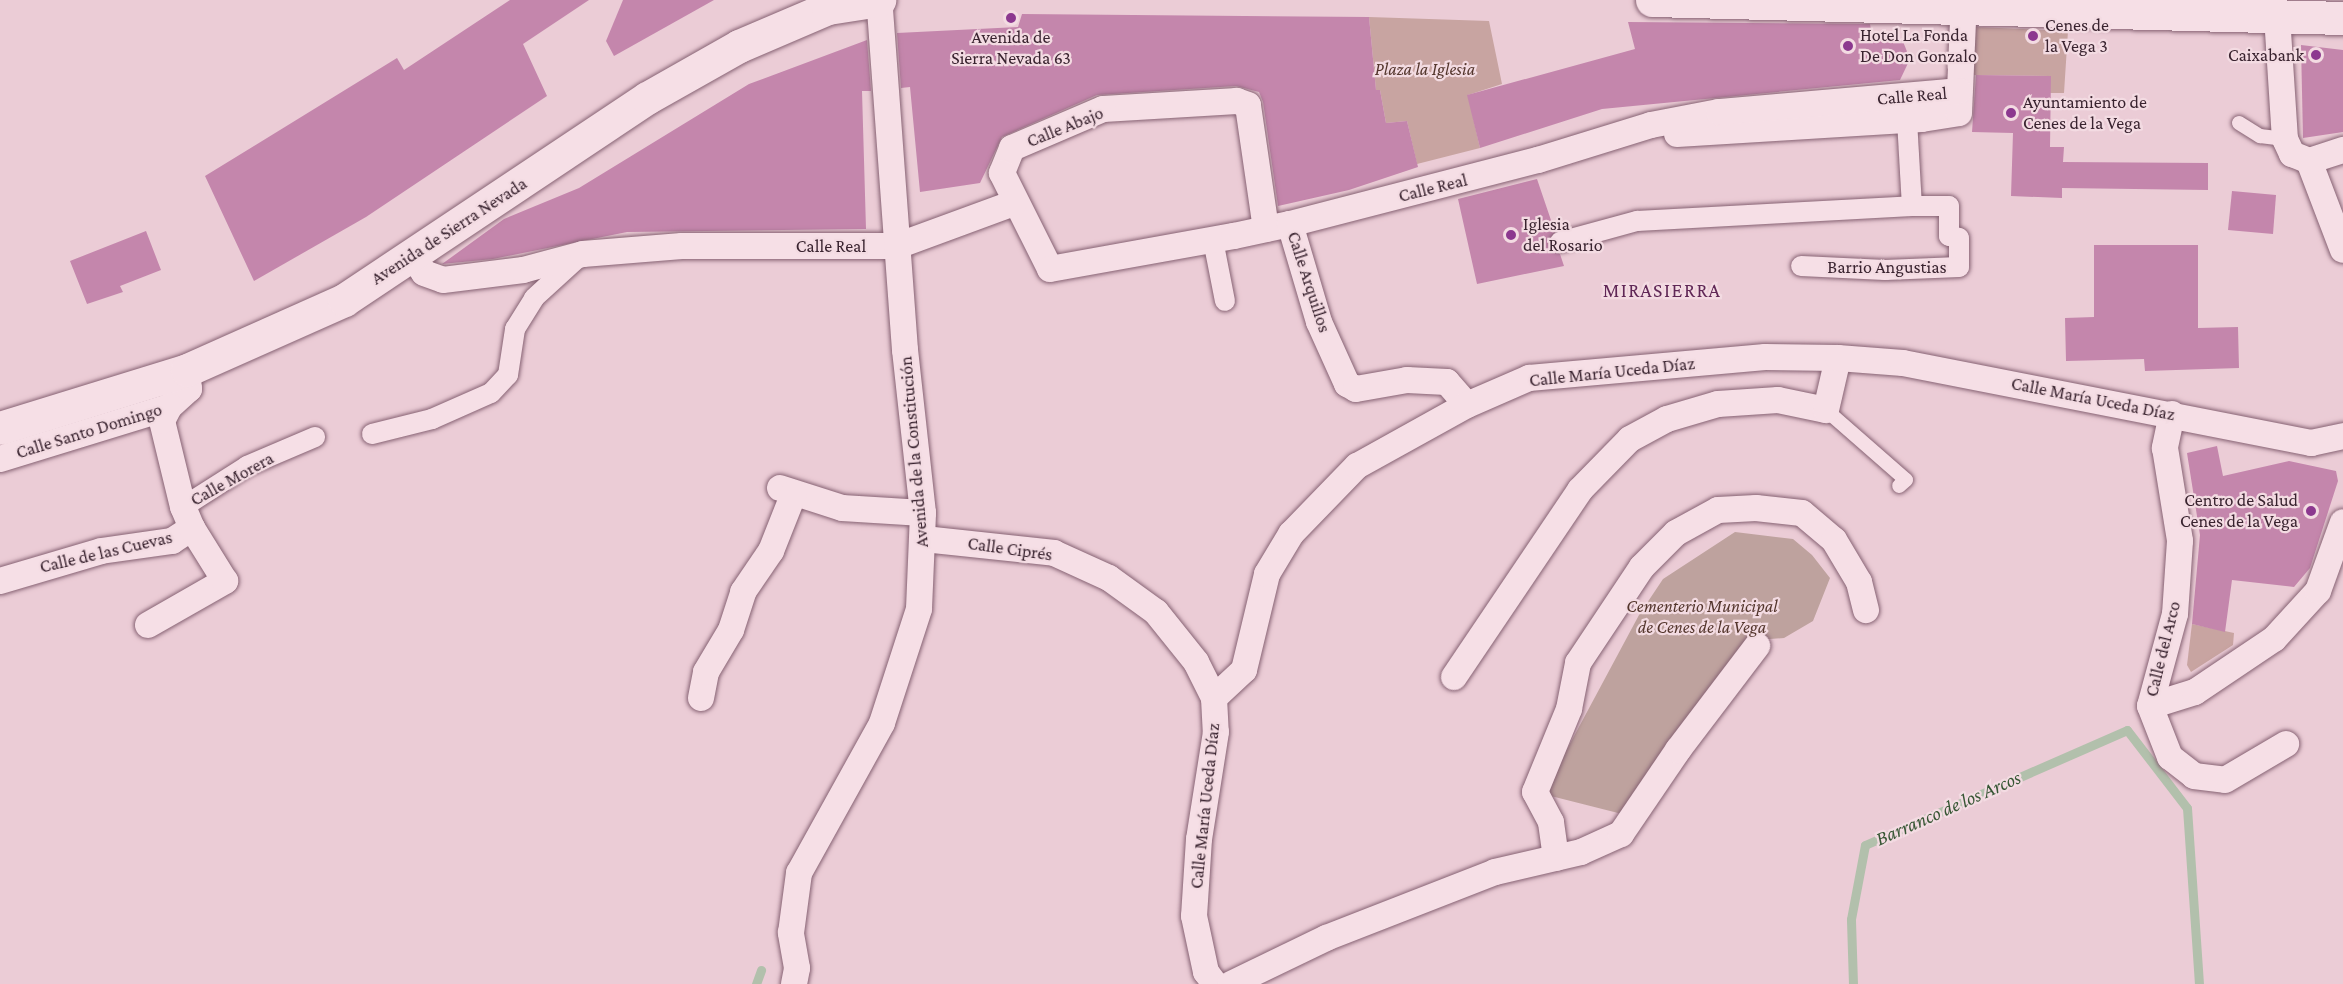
<!DOCTYPE html>
<meta charset="utf-8">
<style>
body{margin:0}
#map{position:relative;width:2343px;height:984px;overflow:hidden;background:#ebccd6;font-family:"Crimson Pro",serif}
div>[style]{position:absolute}
[style*='--x']{left:calc(var(--x)*1px);top:calc(var(--y)*1px);width:calc(var(--w)*1px);rotate:calc(var(--a)*1deg)}
.green>*{inset:0;background:#c8a4a1}
.cemetery>*{inset:0;background:#bea29e}
.stream>*{height:9px;margin:-4.5px;padding:0 4.5px;transform-origin:4.5px;border-radius:4.5px;background:#b2c0ac}
.building>*{inset:0;background:#c486ac}
.roads{filter:drop-shadow(0 0 2px #866273) drop-shadow(0 0 2px #866273)}
.service>*{height:14px;margin:-7px;padding:0 7px;transform-origin:7px;border-radius:7px;background:#f6dfe6}
.pedestrian>*{height:20px;margin:-10px;padding:0 10px;transform-origin:10px;border-radius:10px;background:#f6dfe6}
.minor>*{height:26px;margin:-13px;padding:0 13px;transform-origin:13px;border-radius:13px;background:#f6dfe6}
.tertiary>*{height:33px;margin:-16.5px;padding:0 16.5px;transform-origin:16.5px;border-radius:16.5px;background:#f6dfe6}
.dots>*{width:16px;height:16px;translate:-50% -50%;box-sizing:border-box;border:3px solid #f3dbe2;border-radius:50%}
span{translate:-50% -50%;white-space:nowrap;text-align:center;line-height:1.15;-webkit-text-stroke:4.5px #f3dbe2;paint-order:stroke}
.poi-label{font-size:18px;color:#39232f}
.left{translate:0 -50%;text-align:left}
.right{translate:-100% -50%;text-align:right}
.park-label{font-size:18px;color:#53352c;font-style:italic}
.street-label{font-size:18px;color:#39232f}
.neighbourhood-label{font-size:20px;color:#602756;letter-spacing:1.5px}
.water-label{font-size:20px;color:#375634;font-style:italic}
</style>
<div id="map">
<div class="green">
<div style="clip-path:polygon(1369px 17px,1489px 21px,1502px 84px,1468px 95px,1480px 148px,1417px 164px,1407px 121px,1386px 123px,1380px 90px,1376px 90px)"></div>
<div style="clip-path:polygon(1975px 27px,2068px 31px,2064px 93px,2050px 93px,2050px 76px,1973px 75px)"></div>
<div style="clip-path:polygon(2192px 624px,2234px 633px,2233px 645px,2191px 672px,2187px 665px)"></div>
</div>
<div class="cemetery">
<div style="clip-path:polygon(1735px 532px,1793px 539px,1812px 555px,1830px 578px,1813px 621px,1784px 638px,1756px 640px,1626px 815px,1543px 794px,1639px 615px,1663px 579px)"></div>
</div>
<div class="stream">
<div style="--x:756;--y:984;--w:15;--a:-70"></div>
<div style="--x:1853;--y:984;--w:65;--a:-91.8"></div>
<div style="--x:1851;--y:919;--w:75;--a:-79.3"></div>
<div style="--x:1865;--y:845;--w:286;--a:-23.7"></div>
<div style="--x:2127;--y:730;--w:98;--a:52.4"></div>
<div style="--x:2187;--y:808;--w:176;--a:86.1"></div>
</div>
<div class="building">
<div style="clip-path:polygon(510px 0,589px 0,523px 44px,547px 96px,366px 217px,254px 281px,205px 176px,397px 58px,404px 70px)"></div>
<div style="clip-path:polygon(623px 0,714px 0,614px 56px,606px 41px)"></div>
<div style="clip-path:polygon(1022px 14px,1369px 17px,1376px 90px,1380px 90px,1386px 123px,1407px 121px,1418px 167px,1349px 190px,1278px 206px,1263px 102px,1259px 92px,1236px 86px,1097px 95px,1002px 137px,980px 183px,920px 192px,910px 87px,901px 88px,897px 33px,1018px 27px)"></div>
<div style="clip-path:polygon(1628px 22px,1870px 24px,1872px 35px,1902px 39px,1910px 59px,1900px 80px,1602px 109px,1480px 148px,1467px 95px,1635px 49px)"></div>
<div style="clip-path:polygon(867px 40px,871px 91px,862px 91px,866px 229px,627px 232px,493px 259px,442px 264px,504px 219px,579px 188px,749px 84px)"></div>
<div style="clip-path:polygon(2301px 45px,2343px 50px,2343px 132px,2303px 138px)"></div>
<div style="clip-path:polygon(1976px 75px,2051px 76px,2050px 147px,2064px 147px,2063px 162px,2208px 163px,2208px 190px,2062px 188px,2062px 198px,2011px 196px,2013px 133px,1972px 132px)"></div>
<div style="clip-path:polygon(1537px 179px,1555px 232px,1549px 246px,1560px 254px,1564px 266px,1477px 284px,1458px 199px)"></div>
<div style="clip-path:polygon(2232px 191px,2276px 195px,2273px 234px,2228px 230px)"></div>
<div style="clip-path:polygon(146px 231px,161px 270px,120px 286px,123px 292px,87px 304px,70px 261px)"></div>
<div style="clip-path:polygon(2094px 245px,2198px 245px,2198px 328px,2238px 327px,2239px 368px,2145px 371px,2144px 359px,2066px 361px,2065px 318px,2094px 317px)"></div>
<div style="clip-path:polygon(2217px 446px,2223px 476px,2289px 461px,2336px 471px,2338px 481px,2310px 568px,2294px 587px,2232px 580px,2225px 632px,2192px 624px,2200px 535px,2187px 453px)"></div>
</div>
<div class="roads">
<div class="service">
<div style="--x:2239;--y:123;--w:25;--a:32"></div>
<div style="--x:2260;--y:136;--w:25;--a:7"></div>
<div style="--x:1826;--y:410;--w:106;--a:41.2"></div>
<div style="--x:1906;--y:480;--w:9;--a:139"></div>
</div>
<div class="pedestrian">
<div style="--x:1907;--y:120;--w:86;--a:86.7"></div>
<div style="--x:1213;--y:240;--w:62;--a:78.9"></div>
<div style="--x:1560;--y:242;--w:80;--a:-15.3"></div>
<div style="--x:1637;--y:221;--w:275;--a:-3.1"></div>
<div style="--x:1912;--y:206;--w:37;--a:0"></div>
<div style="--x:1949;--y:206;--w:30;--a:90"></div>
<div style="--x:1949;--y:236;--w:10;--a:11"></div>
<div style="--x:1959;--y:238;--w:29;--a:90"></div>
<div style="--x:1959;--y:267;--w:74;--a:177.7"></div>
<div style="--x:1885;--y:270;--w:84;--a:-177.3"></div>
<div style="--x:372;--y:434;--w:62;--a:-14"></div>
<div style="--x:432;--y:419;--w:64;--a:-23.8"></div>
<div style="--x:491;--y:393;--w:25;--a:-47"></div>
<div style="--x:508;--y:375;--w:47;--a:-81.3"></div>
<div style="--x:515;--y:329;--w:36;--a:-58"></div>
<div style="--x:534;--y:298;--w:64;--a:-42.5"></div>
<div style="--x:183;--y:507;--w:76;--a:-32.6"></div>
<div style="--x:247;--y:466;--w:74;--a:-23.1"></div>
</div>
<div class="minor">
<div style="--x:2277;--y:16;--w:123;--a:86.3"></div>
<div style="--x:2285;--y:139;--w:17;--a:65"></div>
<div style="--x:2292;--y:154;--w:18;--a:22"></div>
<div style="--x:2309;--y:161;--w:95;--a:69.1"></div>
<div style="--x:1677;--y:134;--w:245;--a:-3.5"></div>
<div style="--x:1922;--y:119;--w:37;--a:-9"></div>
<div style="--x:1959;--y:113;--w:113;--a:-87.5"></div>
<div style="--x:2309;--y:161;--w:36;--a:-18"></div>
<div style="--x:1290;--y:224;--w:102;--a:73.5"></div>
<div style="--x:1319;--y:322;--w:68;--a:65.7"></div>
<div style="--x:1347;--y:384;--w:10;--a:29"></div>
<div style="--x:1356;--y:389;--w:52;--a:-10"></div>
<div style="--x:1407;--y:380;--w:40;--a:2.9"></div>
<div style="--x:1447;--y:382;--w:30;--a:49"></div>
<div style="--x:1266;--y:229;--w:125;--a:-98.3"></div>
<div style="--x:1248;--y:105;--w:12;--a:-160"></div>
<div style="--x:1237;--y:101;--w:134;--a:176.6"></div>
<div style="--x:1103;--y:109;--w:99;--a:156.8"></div>
<div style="--x:1012;--y:148;--w:27;--a:112"></div>
<div style="--x:1002;--y:173;--w:107;--a:63.4"></div>
<div style="--x:1050;--y:269;--w:187;--a:-10.2"></div>
<div style="--x:1234;--y:236;--w:57;--a:-12.1"></div>
<div style="--x:1290;--y:224;--w:256;--a:-14.5"></div>
<div style="--x:1538;--y:160;--w:118;--a:-17.2"></div>
<div style="--x:1651;--y:125;--w:69;--a:-10.8"></div>
<div style="--x:1719;--y:112;--w:241;--a:-5"></div>
<div style="--x:413;--y:257;--w:19;--a:55"></div>
<div style="--x:424;--y:273;--w:20;--a:20"></div>
<div style="--x:443;--y:280;--w:81;--a:-7.1"></div>
<div style="--x:523;--y:270;--w:62;--a:-14.9"></div>
<div style="--x:583;--y:254;--w:99;--a:-4.6"></div>
<div style="--x:682;--y:246;--w:215;--a:0"></div>
<div style="--x:897;--y:246;--w:125;--a:-20.2"></div>
<div style="--x:2172;--y:414;--w:35;--a:102"></div>
<div style="--x:2165;--y:448;--w:94;--a:80.8"></div>
<div style="--x:2180;--y:541;--w:73;--a:93.9"></div>
<div style="--x:2175;--y:614;--w:95;--a:105.2"></div>
<div style="--x:2150;--y:706;--w:55;--a:68.6"></div>
<div style="--x:2170;--y:757;--w:31;--a:38"></div>
<div style="--x:2194;--y:776;--w:31;--a:7"></div>
<div style="--x:2225;--y:780;--w:71;--a:-30.5"></div>
<div style="--x:0;--y:459;--w:177;--a:-17.1"></div>
<div style="--x:169;--y:407;--w:27;--a:-42"></div>
<div style="--x:189;--y:389;--w:19;--a:-96"></div>
<div style="--x:780;--y:488;--w:65;--a:17.9"></div>
<div style="--x:842;--y:508;--w:81;--a:3.5"></div>
<div style="--x:924;--y:539;--w:131;--a:6.1"></div>
<div style="--x:1054;--y:553;--w:60;--a:24.4"></div>
<div style="--x:1109;--y:578;--w:58;--a:35.9"></div>
<div style="--x:1156;--y:612;--w:64;--a:51.3"></div>
<div style="--x:1196;--y:662;--w:40;--a:63.4"></div>
<div style="--x:1214;--y:698;--w:34;--a:87"></div>
<div style="--x:1216;--y:732;--w:108;--a:99"></div>
<div style="--x:1199;--y:839;--w:77;--a:93.7"></div>
<div style="--x:1194;--y:916;--w:57;--a:77.9"></div>
<div style="--x:1206;--y:972;--w:15;--a:53"></div>
<div style="--x:0;--y:581;--w:105;--a:-16.5"></div>
<div style="--x:101;--y:551;--w:72;--a:-8"></div>
<div style="--x:172;--y:541;--w:24;--a:-33"></div>
<div style="--x:192;--y:528;--w:23;--a:-113"></div>
<div style="--x:183;--y:507;--w:89;--a:-103.7"></div>
<div style="--x:162;--y:421;--w:16;--a:-63"></div>
<div style="--x:148;--y:625;--w:89;--a:-29.7"></div>
<div style="--x:225;--y:581;--w:62;--a:-121.9"></div>
<div style="--x:1454;--y:677;--w:225;--a:-56"></div>
<div style="--x:1580;--y:490;--w:71;--a:-45.6"></div>
<div style="--x:1630;--y:439;--w:42;--a:-28.4"></div>
<div style="--x:1667;--y:419;--w:53;--a:-16.4"></div>
<div style="--x:1718;--y:404;--w:60;--a:-3.8"></div>
<div style="--x:1778;--y:400;--w:49;--a:11.8"></div>
<div style="--x:1826;--y:410;--w:53;--a:-77"></div>
<div style="--x:701;--y:698;--w:26;--a:-79"></div>
<div style="--x:706;--y:672;--w:49;--a:-59.2"></div>
<div style="--x:731;--y:630;--w:40;--a:-72"></div>
<div style="--x:743;--y:592;--w:50;--a:-55.7"></div>
<div style="--x:771;--y:551;--w:62;--a:-68.4"></div>
<div style="--x:1214;--y:698;--w:41;--a:-43"></div>
<div style="--x:1244;--y:670;--w:99;--a:-76.5"></div>
<div style="--x:1267;--y:574;--w:47;--a:-59"></div>
<div style="--x:1291;--y:534;--w:95;--a:-45.9"></div>
<div style="--x:1357;--y:466;--w:126;--a:-29"></div>
<div style="--x:1467;--y:405;--w:68;--a:-23.5"></div>
<div style="--x:1529;--y:378;--w:237;--a:-5.1"></div>
<div style="--x:1765;--y:357;--w:73;--a:0.8"></div>
<div style="--x:1838;--y:358;--w:65;--a:4.4"></div>
<div style="--x:1903;--y:363;--w:416;--a:11.1"></div>
<div style="--x:2311;--y:443;--w:33;--a:-12"></div>
<div style="--x:2150;--y:706;--w:47;--a:-17.3"></div>
<div style="--x:2195;--y:692;--w:95;--a:-33.9"></div>
<div style="--x:2274;--y:639;--w:65;--a:-47.5"></div>
<div style="--x:2318;--y:591;--w:73;--a:-70.1"></div>
<div style="--x:1556;--y:858;--w:36;--a:-98"></div>
<div style="--x:1551;--y:822;--w:34;--a:-118"></div>
<div style="--x:1535;--y:792;--w:90;--a:-67.7"></div>
<div style="--x:1569;--y:709;--w:47;--a:-78.9"></div>
<div style="--x:1578;--y:663;--w:115;--a:-56.3"></div>
<div style="--x:1642;--y:567;--w:48;--a:-45"></div>
<div style="--x:1676;--y:533;--w:48;--a:-28.7"></div>
<div style="--x:1718;--y:510;--w:38;--a:-3"></div>
<div style="--x:1756;--y:508;--w:46;--a:6.2"></div>
<div style="--x:1802;--y:513;--w:42;--a:40.2"></div>
<div style="--x:1834;--y:540;--w:49;--a:59.2"></div>
<div style="--x:1859;--y:582;--w:29;--a:76"></div>
<div style="--x:794;--y:984;--w:16;--a:-79"></div>
<div style="--x:797;--y:968;--w:36;--a:-100"></div>
<div style="--x:791;--y:933;--w:61;--a:-82.4"></div>
<div style="--x:799;--y:873;--w:171;--a:-61"></div>
<div style="--x:882;--y:723;--w:120;--a:-72"></div>
<div style="--x:919;--y:609;--w:96;--a:-87.6"></div>
<div style="--x:923;--y:513;--w:164;--a:-96.3"></div>
<div style="--x:905;--y:350;--w:351;--a:-94.2"></div>
<div style="--x:1231;--y:984;--w:106;--a:-25.8"></div>
<div style="--x:1326;--y:938;--w:181;--a:-21.3"></div>
<div style="--x:1495;--y:872;--w:88;--a:-13.1"></div>
<div style="--x:1581;--y:852;--w:44;--a:-24.2"></div>
<div style="--x:1621;--y:834;--w:102;--a:-55.8"></div>
<div style="--x:1678;--y:750;--w:131;--a:-52.8"></div>
</div>
<div class="tertiary">
<div style="--x:1652;--y:0;--w:691;--a:1.49"></div>
<div style="--x:0;--y:428;--w:196;--a:-17.2"></div>
<div style="--x:187;--y:370;--w:172;--a:-24"></div>
<div style="--x:344;--y:300;--w:364;--a:-33.7"></div>
<div style="--x:647;--y:98;--w:106;--a:-29.5"></div>
<div style="--x:739;--y:46;--w:97;--a:-23.1"></div>
<div style="--x:828;--y:8;--w:52;--a:-8.9"></div>
</div>
</div>
<div class="dots">
<div style="left:1011px;top:18px;background:#8c388f"></div>
<div style="left:2033px;top:36px;background:#8c388f"></div>
<div style="left:1848px;top:46px;background:#8c388f"></div>
<div style="left:2316px;top:55px;background:#8c388f"></div>
<div style="left:2011px;top:113px;background:#8c388f"></div>
<div style="left:1511px;top:235px;background:#8c388f"></div>
<div style="left:2311px;top:511px;background:#8c388f"></div>
</div>
<div class="poi-label">
<span class="left" style="left:2045px;top:36px">Cenes de<br>la Vega 3</span>
<span class="left" style="left:1860px;top:46px">Hotel La Fonda<br>De Don Gonzalo</span>
<span style="left:1011px;top:48px">Avenida de<br>Sierra Nevada 63</span>
<span class="right" style="left:2304px;top:55px">Caixabank</span>
<span class="left" style="left:2023px;top:113px">Ayuntamiento de<br>Cenes de la Vega</span>
<span class="left" style="left:1523px;top:235px">Iglesia<br>del Rosario</span>
<span class="right" style="left:2298px;top:511px">Centro de Salud<br>Cenes de la Vega</span>
</div>
<div class="park-label">
<span style="left:1425px;top:69px">Plaza la Iglesia</span>
<span style="left:1702px;top:617px">Cementerio Municipal<br>de Cenes de la Vega</span>
</div>
<div class="street-label">
<span style="left:1912px;top:96px;rotate:-5deg">Calle Real</span>
<span style="left:1065px;top:127px;rotate:-22deg">Calle Abajo</span>
<span style="left:1433px;top:188px;rotate:-14deg">Calle Real</span>
<span style="left:449px;top:231px;rotate:-33deg">Avenida de Sierra Nevada</span>
<span style="left:831px;top:246px">Calle Real</span>
<span style="left:1887px;top:267px">Barrio Angustias</span>
<span style="left:1309px;top:282px;rotate:72deg">Calle Arquillos</span>
<span style="left:1612px;top:372px;rotate:-6deg">Calle María Uceda Díaz</span>
<span style="left:2093px;top:399px;rotate:11deg">Calle María Uceda Díaz</span>
<span style="left:89px;top:431px;rotate:-17deg">Calle Santo Domingo</span>
<span style="left:914px;top:452px;rotate:-95deg">Avenida de la Constitución</span>
<span style="left:232px;top:479px;rotate:-29deg">Calle Morera</span>
<span style="left:1010px;top:549px;rotate:8deg">Calle Ciprés</span>
<span style="left:106px;top:552px;rotate:-13deg">Calle de las Cuevas</span>
<span style="left:2163px;top:649px;rotate:-76deg">Calle del Arco</span>
<span style="left:1205px;top:806px;rotate:-84deg">Calle María Uceda Díaz</span>
</div>
<div class="neighbourhood-label">
<span style="left:1662px;top:290px">MIRASIERRA</span>
</div>
<div class="water-label">
<span style="left:1948px;top:808px;rotate:-24deg">Barranco de los Arcos</span>
</div>
</div>
